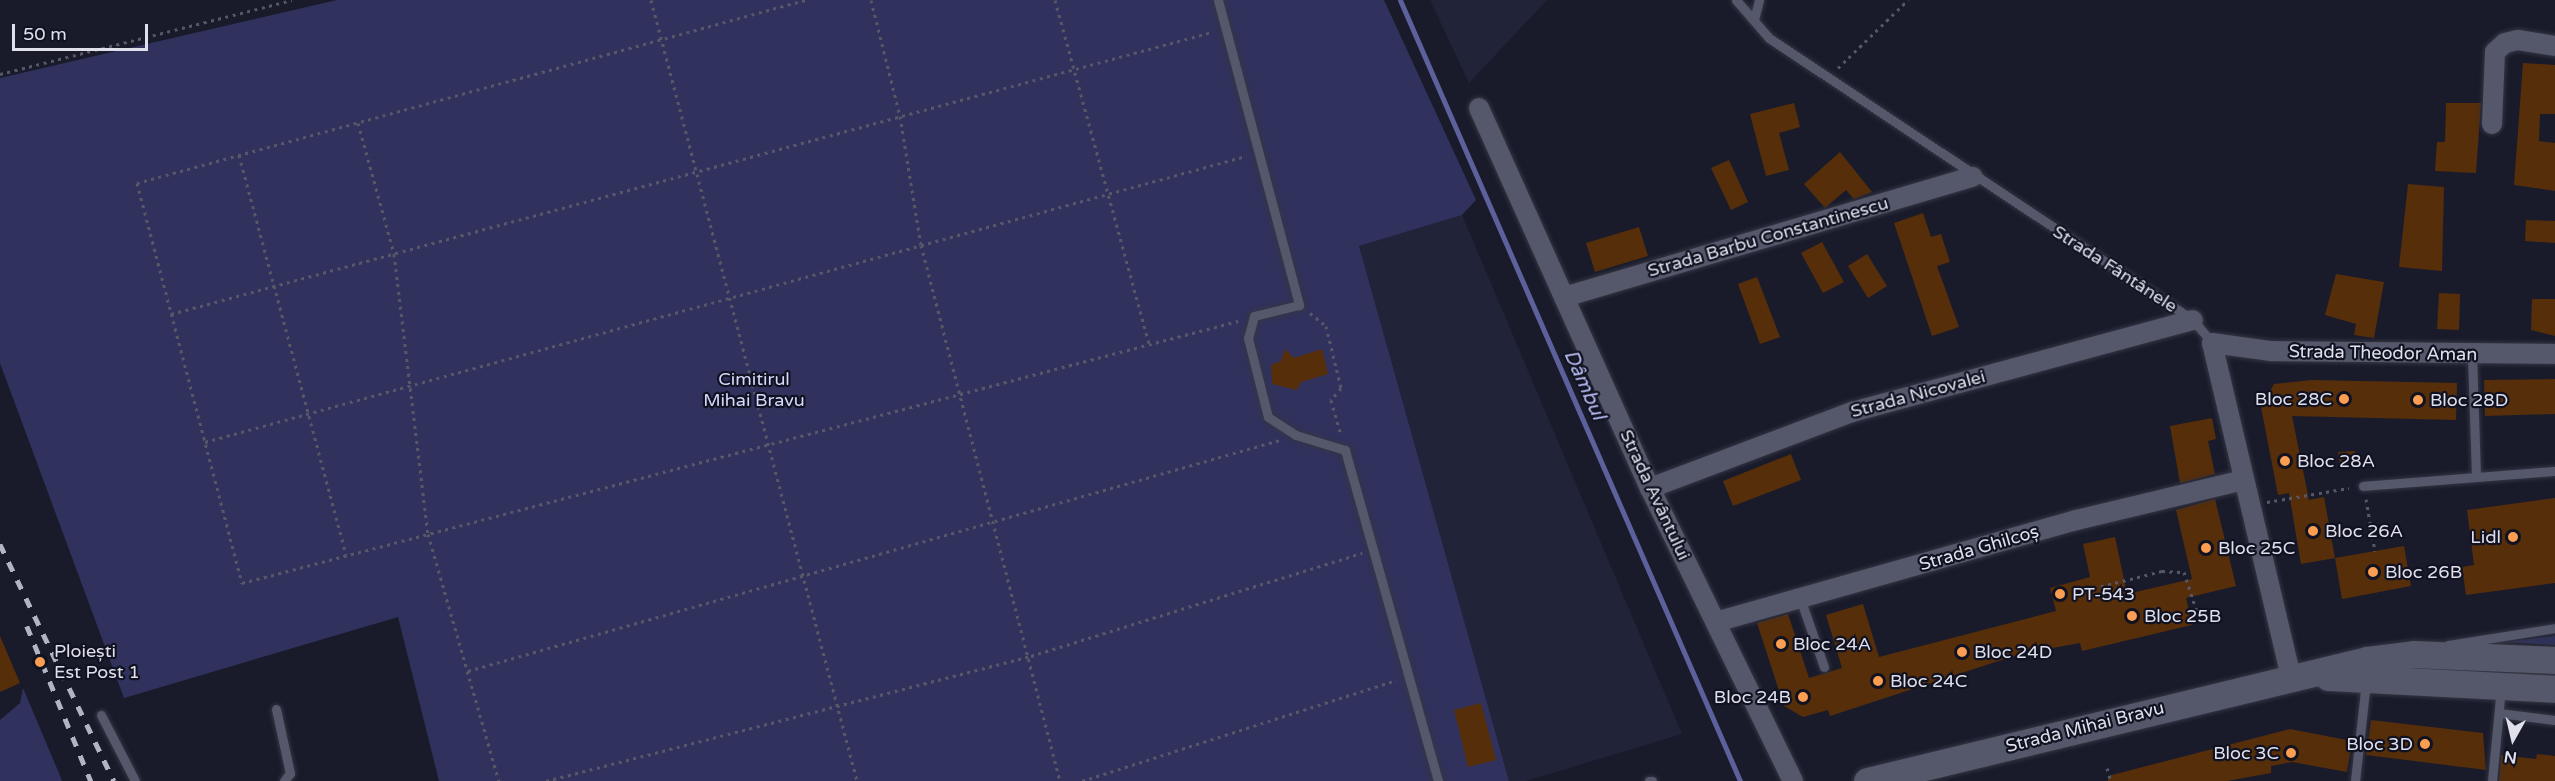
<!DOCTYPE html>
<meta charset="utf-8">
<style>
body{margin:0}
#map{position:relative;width:2555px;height:781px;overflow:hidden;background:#191b2b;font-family:"Varela Round",sans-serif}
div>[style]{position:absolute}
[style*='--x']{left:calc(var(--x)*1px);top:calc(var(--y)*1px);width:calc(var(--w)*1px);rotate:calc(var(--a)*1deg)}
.built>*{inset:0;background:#212339}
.green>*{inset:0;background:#30325d}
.stream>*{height:5px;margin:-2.5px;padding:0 2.5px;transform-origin:2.5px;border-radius:2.5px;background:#5c619b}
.building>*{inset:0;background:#562e0a}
.path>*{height:3px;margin-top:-1.5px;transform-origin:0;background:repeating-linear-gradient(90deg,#575867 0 3px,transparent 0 7.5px)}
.roads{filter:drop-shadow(0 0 2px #353643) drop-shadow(0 0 2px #353643)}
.lane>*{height:9px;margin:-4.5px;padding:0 4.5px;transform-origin:4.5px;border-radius:4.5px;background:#55586b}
.street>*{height:20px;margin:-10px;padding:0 10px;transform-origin:10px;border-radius:10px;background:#55586b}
.secondary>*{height:27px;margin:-13.5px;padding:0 13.5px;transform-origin:13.5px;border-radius:13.5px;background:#55586b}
.rail>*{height:4.5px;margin-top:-2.25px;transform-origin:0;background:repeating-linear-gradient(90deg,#b3b4c1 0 10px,transparent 0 20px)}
.dots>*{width:16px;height:16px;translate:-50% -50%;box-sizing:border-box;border:3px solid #111221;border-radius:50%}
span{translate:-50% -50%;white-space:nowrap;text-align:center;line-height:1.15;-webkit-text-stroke:4.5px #111221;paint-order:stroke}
.street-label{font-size:18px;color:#dfe0ec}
.park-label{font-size:18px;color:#d4d9fd}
.poi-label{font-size:18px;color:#dfe0ec}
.right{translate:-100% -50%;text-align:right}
.left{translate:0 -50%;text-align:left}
.water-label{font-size:20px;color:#b7bdf1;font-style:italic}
.north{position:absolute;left:2483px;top:709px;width:60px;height:60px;-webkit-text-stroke:4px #111221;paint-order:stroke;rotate:188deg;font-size:16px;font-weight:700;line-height:24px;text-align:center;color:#dfe0ec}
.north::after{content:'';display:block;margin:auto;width:21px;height:27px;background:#dfe0ec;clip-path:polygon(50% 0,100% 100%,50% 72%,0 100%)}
.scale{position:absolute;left:12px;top:24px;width:136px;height:27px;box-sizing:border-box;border:3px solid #dfe0ec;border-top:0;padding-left:8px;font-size:18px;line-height:21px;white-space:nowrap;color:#dfe0ec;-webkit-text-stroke:4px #111221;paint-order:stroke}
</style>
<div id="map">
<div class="built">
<div style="clip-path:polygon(1430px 0,1547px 0,1469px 83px)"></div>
<div style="clip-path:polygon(1462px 215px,1682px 734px,1526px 781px,1509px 781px,1359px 246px)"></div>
</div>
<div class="green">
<div style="clip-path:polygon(337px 0,1384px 0,1476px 200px,1462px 215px,1359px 246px,1509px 781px,439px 781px,398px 617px,124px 698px,0 363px,0 78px)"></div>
<div style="clip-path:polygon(2555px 636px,2555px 645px,2505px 642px)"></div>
<div style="clip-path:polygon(23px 688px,61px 778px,62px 781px,0 781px,0 720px,20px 703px)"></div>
</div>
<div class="stream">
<div style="--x:1400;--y:0;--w:852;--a:66.47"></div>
</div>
<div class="building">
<div style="clip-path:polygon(2523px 63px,2555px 65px,2555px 114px,2540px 114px,2539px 141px,2555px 143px,2555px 191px,2514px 185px)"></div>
<div style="clip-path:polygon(1794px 103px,1800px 127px,1779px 133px,1789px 170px,1766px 176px,1750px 114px)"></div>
<div style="clip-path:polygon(2446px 103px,2481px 103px,2476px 173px,2435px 171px,2437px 142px,2445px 142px)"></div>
<div style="clip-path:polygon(1840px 152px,1872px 192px,1854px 199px,1846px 190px,1825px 208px,1804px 184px)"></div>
<div style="clip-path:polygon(1729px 160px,1748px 202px,1731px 210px,1711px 168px)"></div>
<div style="clip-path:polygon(2408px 184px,2444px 187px,2442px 271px,2399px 267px)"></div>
<div style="clip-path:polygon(1923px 213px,1931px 237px,1941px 234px,1950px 262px,1937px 266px,1959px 327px,1932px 336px,1894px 223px)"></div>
<div style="clip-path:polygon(2526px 220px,2555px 221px,2555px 243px,2525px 241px)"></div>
<div style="clip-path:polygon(1639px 227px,1648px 256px,1595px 272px,1586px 243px)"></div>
<div style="clip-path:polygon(1822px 242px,1844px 282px,1823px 293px,1801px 253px)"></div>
<div style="clip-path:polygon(1867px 254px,1887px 286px,1868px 298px,1848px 266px)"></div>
<div style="clip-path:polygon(2336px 274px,2384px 282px,2374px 338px,2354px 335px,2356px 324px,2325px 315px)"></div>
<div style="clip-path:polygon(1757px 277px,1780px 337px,1760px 344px,1738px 284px)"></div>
<div style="clip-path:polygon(2439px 293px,2460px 294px,2459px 330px,2437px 329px)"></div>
<div style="clip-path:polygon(2532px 299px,2555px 299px,2555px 336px,2531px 330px)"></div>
<div style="clip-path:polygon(1285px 349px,1294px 358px,1322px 349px,1328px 374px,1301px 382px,1297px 390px,1272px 384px,1271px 365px,1281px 361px)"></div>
<div style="clip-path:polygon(2555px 379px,2555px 414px,2485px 416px,2484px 380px)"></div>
<div style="clip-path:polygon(2312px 380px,2457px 383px,2456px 420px,2292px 416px,2309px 500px,2324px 497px,2335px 558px,2301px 564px,2289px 493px,2278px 495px,2261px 407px,2274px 384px)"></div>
<div style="clip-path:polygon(2212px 418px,2216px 439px,2208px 441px,2215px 474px,2180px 483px,2170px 426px)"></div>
<div style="clip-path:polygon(2355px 451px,2356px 466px,2340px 467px,2338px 452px)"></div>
<div style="clip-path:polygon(1791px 454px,1801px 480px,1733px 506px,1723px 481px)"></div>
<div style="clip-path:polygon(2555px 498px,2555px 583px,2466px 595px,2462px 567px,2474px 565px,2467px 510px)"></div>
<div style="clip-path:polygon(2215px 499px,2236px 586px,2186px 598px,2192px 625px,2082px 651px,2080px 643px,2020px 654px,1830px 716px,1828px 710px,1803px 717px,1784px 706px,1757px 623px,1788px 614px,1809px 678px,1842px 668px,1826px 615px,1863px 604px,1879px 657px,2056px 611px,2050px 588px,2090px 577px,2083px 544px,2115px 537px,2127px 594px,2192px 579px,2176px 510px)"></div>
<div style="clip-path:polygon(2404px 546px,2411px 586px,2342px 599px,2335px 558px)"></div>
<div style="clip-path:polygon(0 636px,20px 683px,0 692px)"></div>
<div style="clip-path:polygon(1481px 703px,1496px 760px,1468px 767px,1454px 710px)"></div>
<div style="clip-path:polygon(2371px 720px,2483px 733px,2486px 770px,2366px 755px)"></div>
<div style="clip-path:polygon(2290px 729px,2352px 741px,2347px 772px,2292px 762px,2271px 766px,2271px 773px,2227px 781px,2108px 781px,2108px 776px)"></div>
<div style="clip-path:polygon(2537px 754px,2555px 756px,2555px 781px,2499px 781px,2501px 755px,2536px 759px)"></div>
</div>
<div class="path">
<div style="--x:651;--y:0;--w:808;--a:75.22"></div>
<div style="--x:805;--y:0;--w:693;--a:164.68"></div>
<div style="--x:137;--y:183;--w:414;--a:75.3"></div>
<div style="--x:242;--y:583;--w:1030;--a:-14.74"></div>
<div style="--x:871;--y:0;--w:120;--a:76"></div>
<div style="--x:900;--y:116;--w:131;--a:80.8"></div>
<div style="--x:921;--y:245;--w:554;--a:75.46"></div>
<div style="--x:1055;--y:0;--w:357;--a:74.7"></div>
<div style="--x:1838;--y:68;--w:98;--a:-44.2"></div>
<div style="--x:0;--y:74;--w:301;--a:-14.2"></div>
<div style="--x:358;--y:123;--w:136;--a:74.6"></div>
<div style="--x:394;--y:254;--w:282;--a:83.1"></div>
<div style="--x:428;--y:534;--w:257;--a:74"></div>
<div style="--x:239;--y:155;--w:414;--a:75"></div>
<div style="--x:1310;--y:313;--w:21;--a:39"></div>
<div style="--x:1326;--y:326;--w:64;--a:76.4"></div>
<div style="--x:1341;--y:388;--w:16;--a:130"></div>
<div style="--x:1331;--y:400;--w:37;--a:74"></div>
<div style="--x:171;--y:314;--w:1079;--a:-15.16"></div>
<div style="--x:205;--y:442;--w:1080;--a:-15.36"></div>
<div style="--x:2366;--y:499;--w:53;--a:80.2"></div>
<div style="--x:2267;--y:502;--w:83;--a:-9.7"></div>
<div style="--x:2079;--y:592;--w:86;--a:-14.2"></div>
<div style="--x:2162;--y:571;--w:22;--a:3"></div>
<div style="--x:2184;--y:572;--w:39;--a:72"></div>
<div style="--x:2196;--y:609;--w:23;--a:34"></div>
<div style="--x:468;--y:671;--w:844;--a:-15.88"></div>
<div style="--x:2107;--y:768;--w:14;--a:73"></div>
<div style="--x:546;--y:781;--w:501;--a:-14.45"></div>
<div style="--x:1031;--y:656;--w:347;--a:-17.3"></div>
<div style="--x:1082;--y:781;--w:330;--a:-17.8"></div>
</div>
<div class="roads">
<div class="lane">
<div style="--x:1218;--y:0;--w:316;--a:75.1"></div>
<div style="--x:1299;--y:305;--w:46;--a:166.3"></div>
<div style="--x:1254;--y:316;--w:23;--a:105"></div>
<div style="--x:1248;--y:338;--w:81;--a:75.8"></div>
<div style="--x:1268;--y:417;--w:33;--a:33"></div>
<div style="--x:1296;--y:435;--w:51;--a:17"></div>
<div style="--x:1345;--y:450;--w:344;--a:74.3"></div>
<div style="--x:1736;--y:0;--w:50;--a:49"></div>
<div style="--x:1769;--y:38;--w:509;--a:33.63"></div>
<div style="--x:2193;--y:320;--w:30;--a:50"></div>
<div style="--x:1754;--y:20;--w:21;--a:-76"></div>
<div style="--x:2472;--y:355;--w:121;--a:88.1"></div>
<div style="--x:2363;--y:486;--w:193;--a:-4.5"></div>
<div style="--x:1800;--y:598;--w:73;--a:70.8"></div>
<div style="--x:2448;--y:645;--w:108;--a:-9"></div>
<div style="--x:276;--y:709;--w:66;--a:77.7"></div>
<div style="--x:290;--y:773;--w:10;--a:127"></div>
<div style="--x:2499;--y:713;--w:56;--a:7.1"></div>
<div style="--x:101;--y:715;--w:74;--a:62.7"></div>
<div style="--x:1649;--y:781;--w:3;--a:0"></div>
<div style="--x:2355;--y:781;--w:100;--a:-83.7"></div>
<div style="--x:2492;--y:781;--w:93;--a:-84.5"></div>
</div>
<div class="street">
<div style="--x:1479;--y:108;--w:417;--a:65.8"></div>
<div style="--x:1650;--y:488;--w:326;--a:64"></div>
<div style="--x:2492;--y:124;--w:72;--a:-87.6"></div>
<div style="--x:2495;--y:52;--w:13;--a:-42"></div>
<div style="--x:2505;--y:43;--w:13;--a:-13"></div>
<div style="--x:2518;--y:40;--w:37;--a:9"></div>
<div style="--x:1564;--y:297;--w:426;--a:-16.4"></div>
<div style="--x:1650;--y:488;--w:216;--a:-20.6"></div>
<div style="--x:1852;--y:412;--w:353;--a:-15.1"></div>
<div style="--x:1716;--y:622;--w:375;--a:-15.8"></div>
<div style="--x:2077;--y:520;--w:171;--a:-13.5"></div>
<div style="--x:2291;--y:677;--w:343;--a:-103.3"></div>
<div style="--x:2212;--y:343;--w:60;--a:7.7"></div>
<div style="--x:2271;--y:351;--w:284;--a:0.6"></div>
</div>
<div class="secondary">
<div style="--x:2328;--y:677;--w:227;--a:3"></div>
<div style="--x:1867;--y:781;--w:514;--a:-13.6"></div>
<div style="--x:2367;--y:660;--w:47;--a:-7.3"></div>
<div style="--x:2414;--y:654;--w:141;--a:2.4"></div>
</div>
</div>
<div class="rail">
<div style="--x:0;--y:544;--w:263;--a:64.3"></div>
<div style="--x:27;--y:626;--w:168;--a:67.6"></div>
</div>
<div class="dots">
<div style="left:2344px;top:399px;background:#fb9e51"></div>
<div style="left:2418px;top:400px;background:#fb9e51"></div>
<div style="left:2285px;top:461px;background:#fb9e51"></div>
<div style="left:2313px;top:531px;background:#fb9e51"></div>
<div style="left:2513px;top:537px;background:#fb9e51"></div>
<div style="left:2206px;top:548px;background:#fb9e51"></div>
<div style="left:2373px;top:572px;background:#fb9e51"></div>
<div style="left:2060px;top:594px;background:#fb9e51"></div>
<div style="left:2132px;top:616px;background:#fb9e51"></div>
<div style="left:1781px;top:644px;background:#fb9e51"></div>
<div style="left:1962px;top:652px;background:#fb9e51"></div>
<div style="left:40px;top:662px;background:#fb9e51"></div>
<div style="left:1878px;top:681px;background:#fb9e51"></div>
<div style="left:1803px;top:697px;background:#fb9e51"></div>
<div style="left:2425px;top:744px;background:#fb9e51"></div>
<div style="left:2291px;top:753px;background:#fb9e51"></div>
</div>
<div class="street-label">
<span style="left:1768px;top:237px;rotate:-16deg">Strada Barbu Constantinescu</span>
<span style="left:2115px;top:269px;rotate:33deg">Strada Fântânele</span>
<span style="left:2383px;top:353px;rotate:1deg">Strada Theodor Aman</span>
<span style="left:1918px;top:394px;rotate:-15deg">Strada Nicovalei</span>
<span style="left:1655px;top:495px;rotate:65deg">Strada Avântului</span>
<span style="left:1979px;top:548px;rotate:-16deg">Strada Ghilcoș</span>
<span style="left:2085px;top:727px;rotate:-14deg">Strada Mihai Bravu</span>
</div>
<div class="park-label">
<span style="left:754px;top:390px">Cimitirul<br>Mihai Bravu</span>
</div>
<div class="poi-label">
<span class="right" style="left:2332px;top:399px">Bloc 28C</span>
<span class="left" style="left:2430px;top:400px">Bloc 28D</span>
<span class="left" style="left:2297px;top:461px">Bloc 28A</span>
<span class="left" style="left:2325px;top:531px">Bloc 26A</span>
<span class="right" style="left:2501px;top:537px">Lidl</span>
<span class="left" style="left:2218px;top:548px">Bloc 25C</span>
<span class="left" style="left:2385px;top:572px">Bloc 26B</span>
<span class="left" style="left:2072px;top:594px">PT-543</span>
<span class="left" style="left:2144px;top:616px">Bloc 25B</span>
<span class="left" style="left:1793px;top:644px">Bloc 24A</span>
<span class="left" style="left:54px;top:662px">Ploiești<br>Est Post 1</span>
<span class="left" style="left:1974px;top:652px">Bloc 24D</span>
<span class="left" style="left:1890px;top:681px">Bloc 24C</span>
<span class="right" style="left:1791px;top:697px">Bloc 24B</span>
<span class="right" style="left:2413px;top:744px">Bloc 3D</span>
<span class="right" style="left:2279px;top:753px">Bloc 3C</span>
</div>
<div class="water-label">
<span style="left:1584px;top:385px;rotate:66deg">Dâmbul</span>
</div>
<div class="north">N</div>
<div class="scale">50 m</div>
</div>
